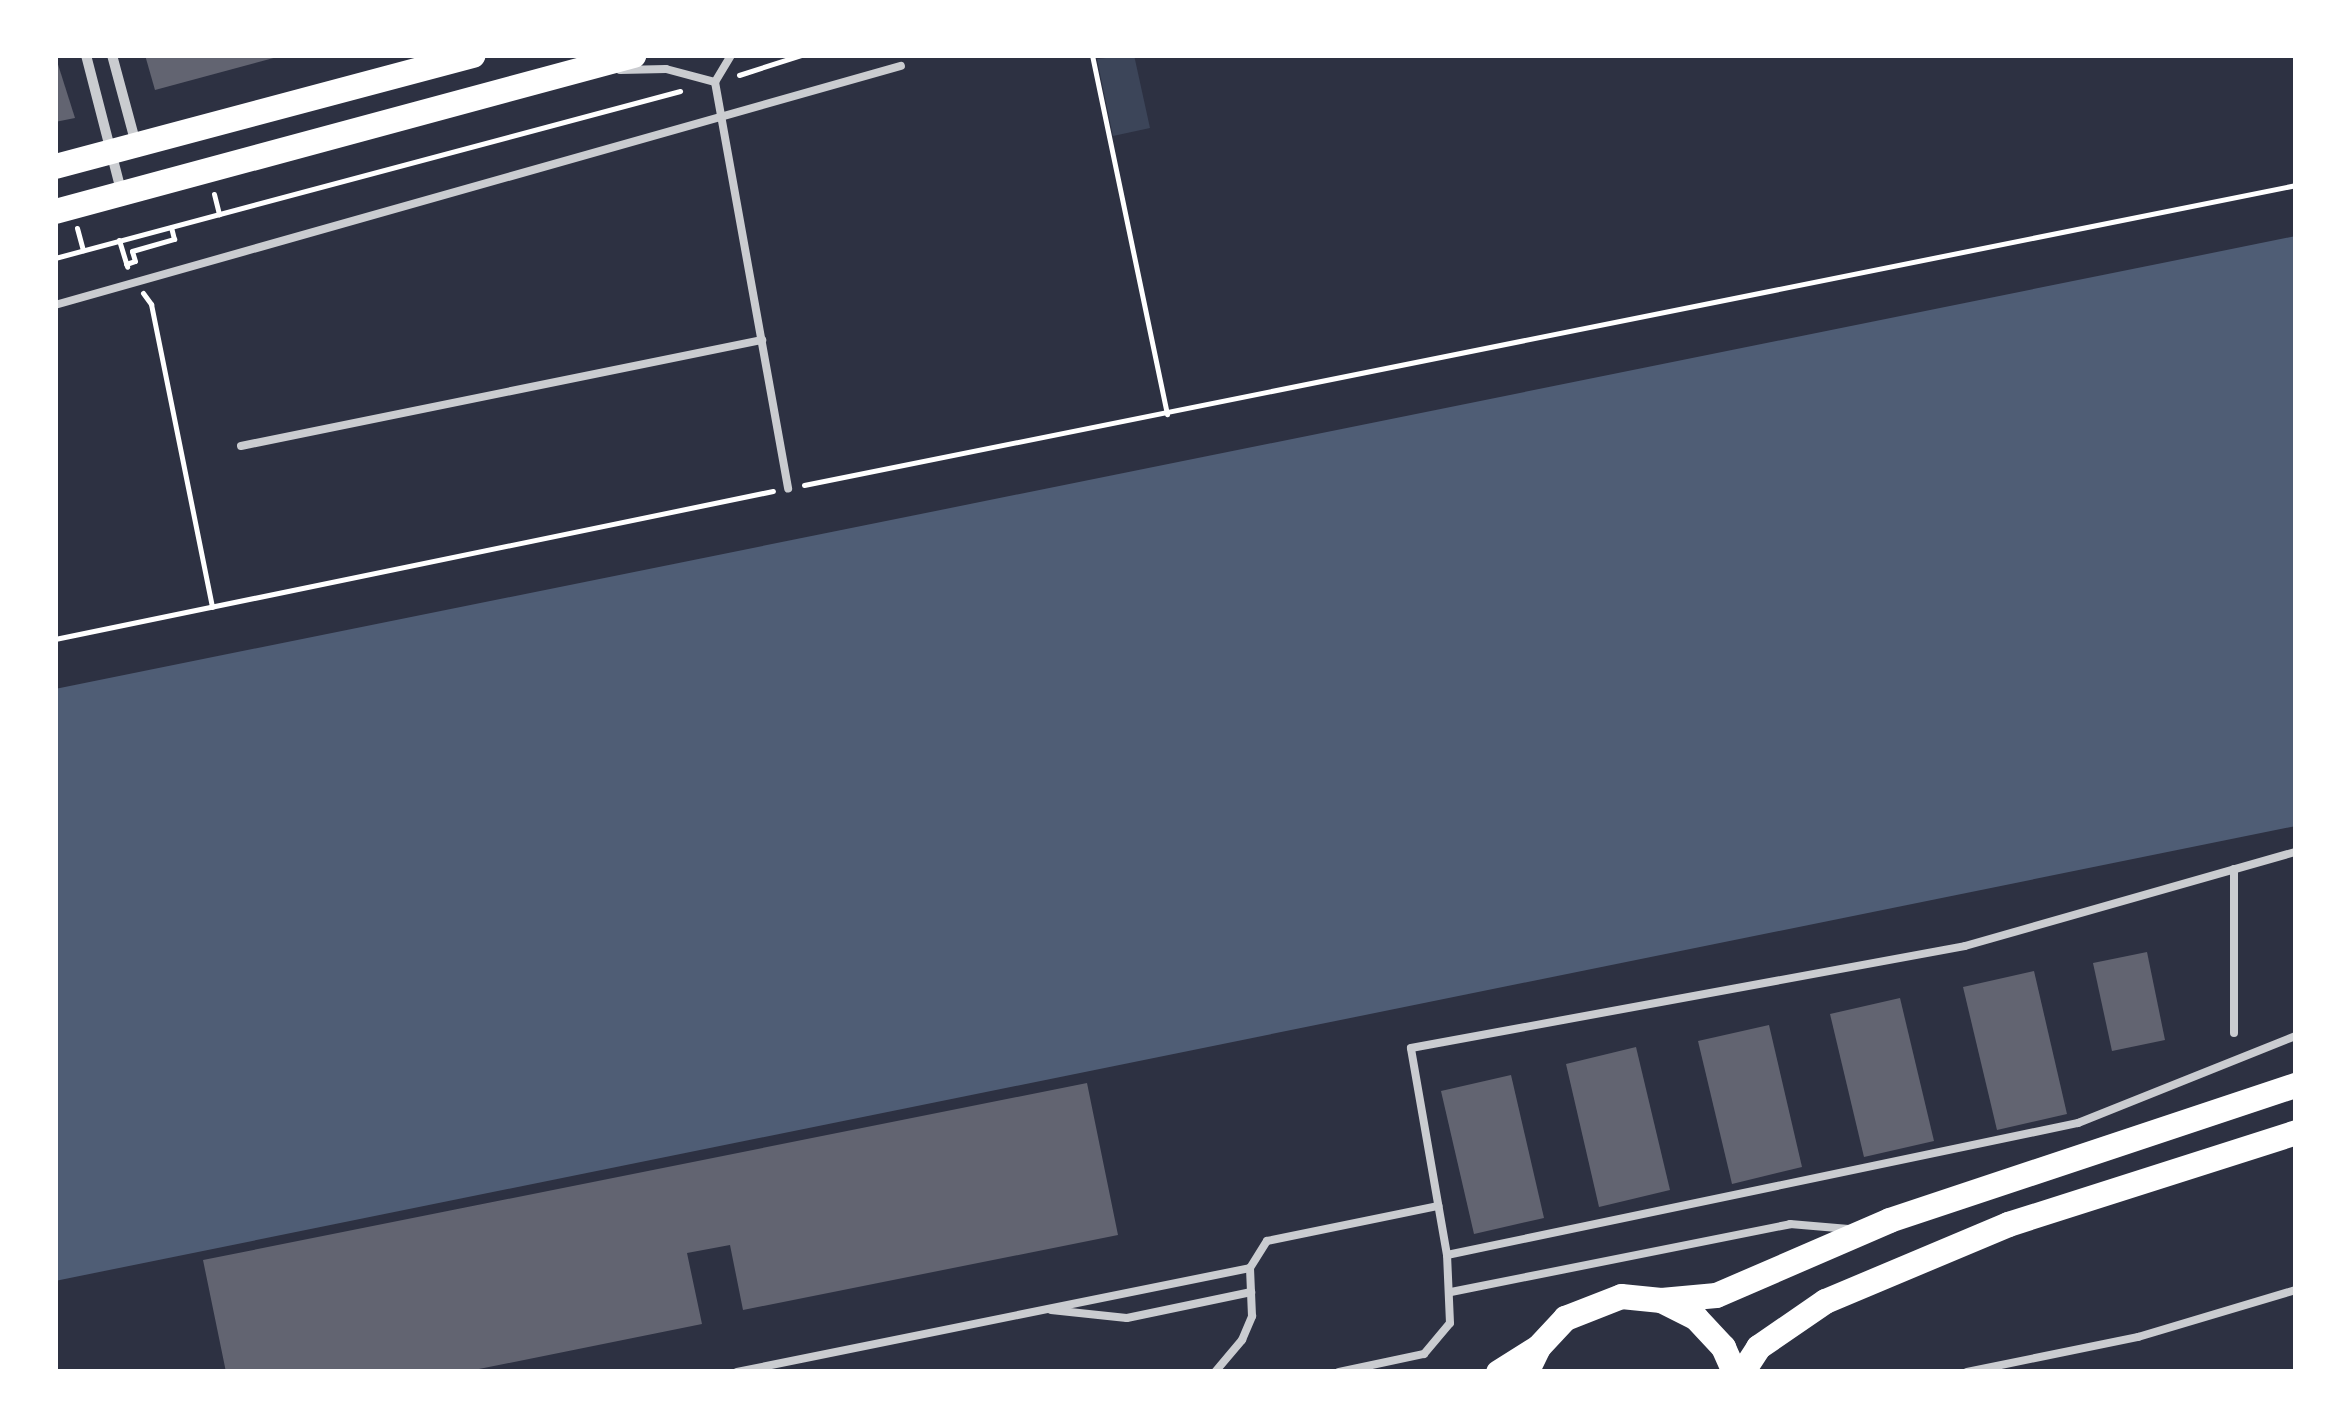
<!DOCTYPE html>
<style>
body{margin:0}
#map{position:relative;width:2351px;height:1427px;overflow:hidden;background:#2d3142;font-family:"Roboto Serif",serif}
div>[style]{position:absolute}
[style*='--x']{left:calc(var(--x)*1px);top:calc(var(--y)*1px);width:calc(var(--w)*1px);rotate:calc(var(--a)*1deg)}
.green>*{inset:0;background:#3c4559}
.water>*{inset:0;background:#4f5d75}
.building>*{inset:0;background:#626471}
.path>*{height:5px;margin:-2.5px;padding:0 2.5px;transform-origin:2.5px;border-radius:2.5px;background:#fff}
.service>*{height:8px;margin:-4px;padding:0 4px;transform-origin:4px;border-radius:4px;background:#caccd0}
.minor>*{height:10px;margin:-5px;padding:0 5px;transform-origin:5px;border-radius:5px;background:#caccd0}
.primary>*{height:25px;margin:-12.5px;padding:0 12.5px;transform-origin:12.5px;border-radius:12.5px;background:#fff}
.trunk>*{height:25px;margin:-12.5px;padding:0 12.5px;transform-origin:12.5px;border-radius:12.5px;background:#fff}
span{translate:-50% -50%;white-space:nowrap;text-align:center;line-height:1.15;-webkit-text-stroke:8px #fff;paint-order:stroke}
.frame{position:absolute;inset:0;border:58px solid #fff;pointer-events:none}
</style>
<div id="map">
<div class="green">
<div style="clip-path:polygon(1134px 55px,1150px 128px,1113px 136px,1097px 59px)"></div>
</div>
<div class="water">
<div style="clip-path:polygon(2296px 236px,2296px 826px,55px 1281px,55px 689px)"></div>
</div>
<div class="building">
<div style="clip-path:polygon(55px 55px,75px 118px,55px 122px)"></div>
<div style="clip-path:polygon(145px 55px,281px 55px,281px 56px,155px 90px)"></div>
<div style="clip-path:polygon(2147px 952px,2165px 1040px,2112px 1051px,2093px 963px)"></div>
<div style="clip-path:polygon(2034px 971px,2067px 1114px,1997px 1130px,1963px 987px)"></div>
<div style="clip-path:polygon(1900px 998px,1934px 1141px,1864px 1157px,1830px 1014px)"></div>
<div style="clip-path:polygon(1769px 1025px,1802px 1167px,1732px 1184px,1698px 1041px)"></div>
<div style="clip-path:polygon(1636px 1047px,1670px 1190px,1599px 1207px,1566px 1064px)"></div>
<div style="clip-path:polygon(1511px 1075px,1544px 1218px,1474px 1234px,1441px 1091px)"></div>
<div style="clip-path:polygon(1087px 1083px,1118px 1235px,743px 1310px,730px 1245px,687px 1253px,702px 1324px,464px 1372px,226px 1372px,203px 1260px)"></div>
</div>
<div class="path">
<div style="--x:1092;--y:55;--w:367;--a:78.2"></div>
<div style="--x:739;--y:75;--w:65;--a:-17.9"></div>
<div style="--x:214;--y:194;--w:21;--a:76"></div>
<div style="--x:77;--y:228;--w:23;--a:75"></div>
<div style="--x:119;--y:240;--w:28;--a:73"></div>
<div style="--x:55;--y:258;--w:647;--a:-14.96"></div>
<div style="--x:126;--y:264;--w:9;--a:-18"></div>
<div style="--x:135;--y:261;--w:10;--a:-107"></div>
<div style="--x:132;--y:251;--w:44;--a:-15.9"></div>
<div style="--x:174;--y:239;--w:12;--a:-104"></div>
<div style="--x:143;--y:293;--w:14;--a:54"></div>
<div style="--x:151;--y:304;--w:309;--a:78.6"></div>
<div style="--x:804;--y:485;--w:1522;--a:-11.37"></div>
<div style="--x:55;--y:639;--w:733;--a:-11.65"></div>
</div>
<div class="service">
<div style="--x:620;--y:70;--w:46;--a:-1.2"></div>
<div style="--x:666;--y:69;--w:51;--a:14.9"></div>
<div style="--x:715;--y:82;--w:31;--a:-59"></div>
<div style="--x:715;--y:82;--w:413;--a:79.8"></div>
<div style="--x:55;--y:305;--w:879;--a:-15.78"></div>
<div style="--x:241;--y:446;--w:532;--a:-11.5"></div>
<div style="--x:2234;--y:869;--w:164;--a:90"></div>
<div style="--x:1447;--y:1255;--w:645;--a:-11.82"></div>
<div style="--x:2078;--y:1123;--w:235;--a:-21.8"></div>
<div style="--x:1451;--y:1292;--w:346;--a:-11.3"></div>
<div style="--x:1790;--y:1224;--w:59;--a:4.8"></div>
<div style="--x:1051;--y:1310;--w:76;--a:6"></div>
<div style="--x:1127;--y:1318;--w:127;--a:-11.8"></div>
<div style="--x:737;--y:1372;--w:523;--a:-11.46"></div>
<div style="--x:1215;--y:1372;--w:42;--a:-49.8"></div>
<div style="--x:1242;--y:1340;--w:26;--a:-67"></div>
<div style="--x:1252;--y:1316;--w:48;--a:-92.4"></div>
<div style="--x:1250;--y:1268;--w:32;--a:-58"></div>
<div style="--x:1267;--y:1241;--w:175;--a:-11.6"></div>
<div style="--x:1339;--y:1372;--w:87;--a:-12"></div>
<div style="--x:1424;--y:1354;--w:40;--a:-50"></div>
<div style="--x:1450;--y:1323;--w:68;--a:-92.5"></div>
<div style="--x:1447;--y:1255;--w:210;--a:-99.9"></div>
<div style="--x:1411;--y:1048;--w:563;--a:-10.43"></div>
<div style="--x:1965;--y:946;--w:344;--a:-15.9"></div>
<div style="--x:1967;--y:1372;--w:175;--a:-11.6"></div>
<div style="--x:2138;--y:1337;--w:165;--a:-16.6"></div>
</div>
<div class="minor">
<div style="--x:86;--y:55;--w:144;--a:75.5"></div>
<div style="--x:112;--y:55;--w:92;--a:74.9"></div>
</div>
<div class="primary">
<div style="--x:1661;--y:1300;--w:55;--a:-5.2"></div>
<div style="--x:1716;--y:1295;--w:189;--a:-23.4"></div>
<div style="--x:1889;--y:1220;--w:429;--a:-18.4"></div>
<div style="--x:1498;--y:1372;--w:47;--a:-32"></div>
<div style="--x:1526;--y:1372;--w:28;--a:-64"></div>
<div style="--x:1538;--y:1347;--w:40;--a:-47"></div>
<div style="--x:1565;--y:1318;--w:60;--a:-21.4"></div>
<div style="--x:1621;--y:1296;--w:40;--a:5.7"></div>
<div style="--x:1661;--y:1300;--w:39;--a:27"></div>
<div style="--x:1696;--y:1318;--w:40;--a:47"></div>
<div style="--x:1723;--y:1347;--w:27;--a:66"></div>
<div style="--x:1742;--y:1372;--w:30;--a:-57"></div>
<div style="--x:1758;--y:1347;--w:81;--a:-34.5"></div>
<div style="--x:1825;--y:1301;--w:199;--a:-22.8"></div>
<div style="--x:2008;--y:1224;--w:302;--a:-17.7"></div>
</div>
<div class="trunk">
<div style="--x:55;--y:166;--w:432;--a:-14.9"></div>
<div style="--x:55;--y:211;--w:599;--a:-15.1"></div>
</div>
<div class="frame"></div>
</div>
